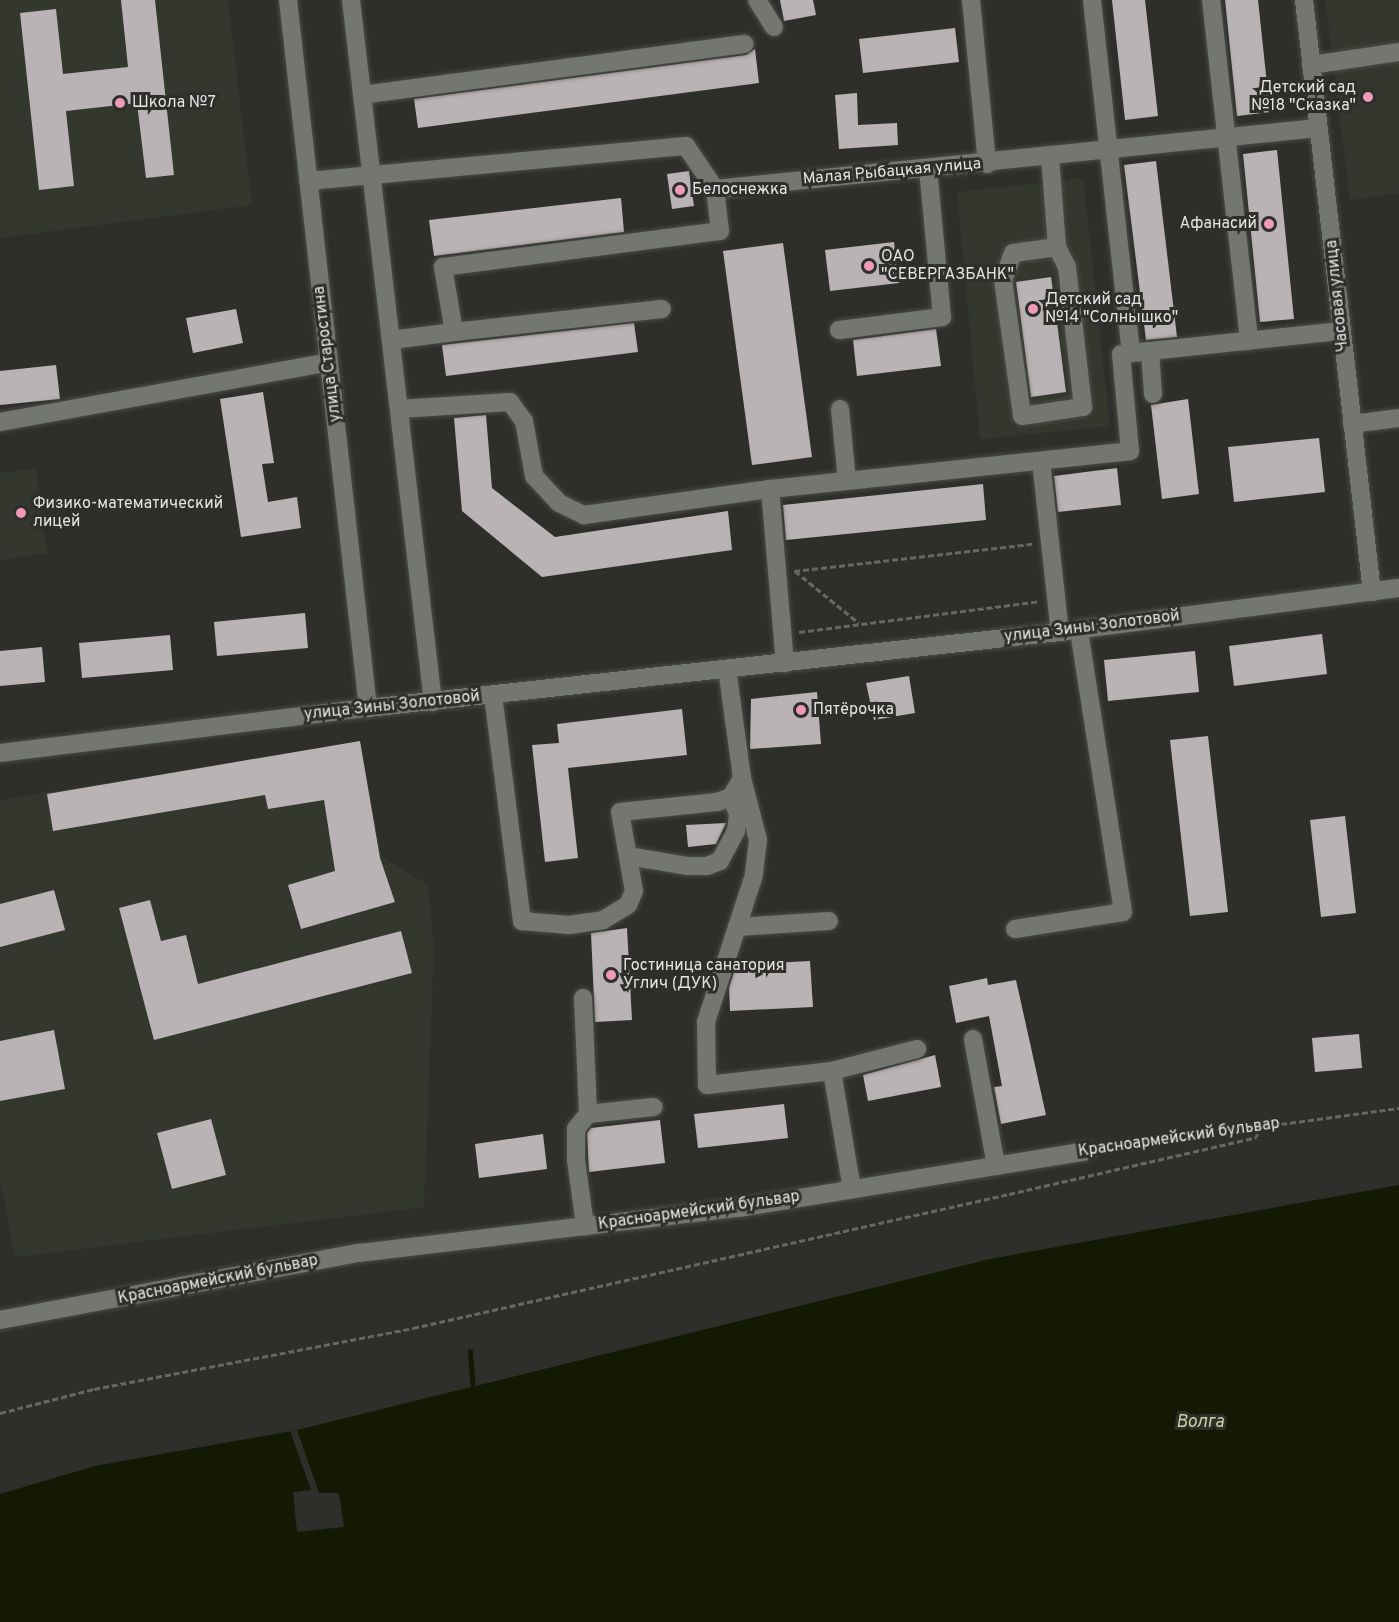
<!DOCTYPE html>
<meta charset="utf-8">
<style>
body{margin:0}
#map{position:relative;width:1399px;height:1622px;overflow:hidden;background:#2e2f2b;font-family:Overpass,sans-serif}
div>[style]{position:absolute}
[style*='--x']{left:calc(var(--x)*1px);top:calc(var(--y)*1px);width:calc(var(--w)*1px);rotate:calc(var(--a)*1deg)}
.built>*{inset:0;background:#34372d}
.water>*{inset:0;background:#131902}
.pier>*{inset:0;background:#2e2f2b}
.stream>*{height:5px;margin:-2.5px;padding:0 2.5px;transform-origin:2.5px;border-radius:2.5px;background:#131902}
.building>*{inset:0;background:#bab3b5}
.path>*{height:3px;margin-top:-1.5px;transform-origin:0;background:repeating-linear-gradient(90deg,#666763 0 6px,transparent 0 9px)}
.roads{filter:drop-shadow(0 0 2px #4b4c49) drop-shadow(0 0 2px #4b4c49)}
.minor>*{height:18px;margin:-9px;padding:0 9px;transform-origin:9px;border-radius:9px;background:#747670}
.dots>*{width:16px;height:16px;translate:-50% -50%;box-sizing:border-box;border:3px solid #2e2f2b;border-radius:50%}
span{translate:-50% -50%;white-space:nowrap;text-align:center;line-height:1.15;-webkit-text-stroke:6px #2e2f2b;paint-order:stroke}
.poi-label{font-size:16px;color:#e3e4e1}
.right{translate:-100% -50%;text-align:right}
.left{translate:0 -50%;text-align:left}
.street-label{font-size:16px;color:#e3e4e1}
.water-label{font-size:18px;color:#c6d5a0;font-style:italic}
</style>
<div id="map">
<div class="built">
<div style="clip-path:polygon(0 0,228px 0,252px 205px,0 238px)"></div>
<div style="clip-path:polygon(1325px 0,1399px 0,1399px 193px,1350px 200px)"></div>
<div style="clip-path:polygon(1083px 178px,1110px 426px,980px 439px,957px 192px)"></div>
<div style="clip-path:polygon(36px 468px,47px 553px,0 560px,0 473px)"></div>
<div style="clip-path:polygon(360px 741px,382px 857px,428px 885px,434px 947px,424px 1207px,15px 1257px,0 1178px,0 800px)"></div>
</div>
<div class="water">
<div style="clip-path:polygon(1399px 1185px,1399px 1622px,0 1622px,0 1494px,95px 1466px,297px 1430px,990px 1259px)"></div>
</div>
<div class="pier">
<div style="clip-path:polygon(297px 1430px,319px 1493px,339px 1493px,344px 1527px,297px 1532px,293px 1492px,311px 1490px,290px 1431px)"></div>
</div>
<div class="stream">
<div style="--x:470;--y:1351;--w:41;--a:85.8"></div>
</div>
<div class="building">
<div style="clip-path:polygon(121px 0,155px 0,174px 175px,146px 178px,137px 103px,66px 111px,74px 186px,39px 190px,20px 13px,56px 9px,63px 74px,128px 67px)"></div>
<div style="clip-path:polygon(780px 0,813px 0,816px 15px,784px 21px)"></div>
<div style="clip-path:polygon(1112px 0,1145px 0,1158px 116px,1125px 120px)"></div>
<div style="clip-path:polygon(1225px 0,1258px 0,1270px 112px,1237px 116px)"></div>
<div style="clip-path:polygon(955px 28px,959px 62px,863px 73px,859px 39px)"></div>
<div style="clip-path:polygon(755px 49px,759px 83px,418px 128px,414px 99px,746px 55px)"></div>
<div style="clip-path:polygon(857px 93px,858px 125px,897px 123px,898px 145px,839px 149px,835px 95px)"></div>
<div style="clip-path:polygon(1277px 150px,1294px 319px,1260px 322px,1243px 154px)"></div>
<div style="clip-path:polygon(1156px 161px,1177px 337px,1146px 340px,1124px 165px)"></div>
<div style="clip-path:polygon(689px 171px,694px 206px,672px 209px,667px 174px)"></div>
<div style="clip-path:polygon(621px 198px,624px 232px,434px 256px,429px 220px)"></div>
<div style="clip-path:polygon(894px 242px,899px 283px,830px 291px,825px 250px)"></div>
<div style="clip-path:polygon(783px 243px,812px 457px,752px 465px,723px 251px)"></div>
<div style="clip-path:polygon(1051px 277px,1066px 392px,1031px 397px,1016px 282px)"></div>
<div style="clip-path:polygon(236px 309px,243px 343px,193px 353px,186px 318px)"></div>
<div style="clip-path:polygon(634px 323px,638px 352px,446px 376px,442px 345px)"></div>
<div style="clip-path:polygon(936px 329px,941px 366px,857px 376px,853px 340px)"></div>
<div style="clip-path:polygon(56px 365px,60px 399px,0 405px,0 371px)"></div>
<div style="clip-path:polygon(263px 392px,274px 463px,262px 464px,268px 502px,297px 497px,301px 528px,241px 537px,220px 399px)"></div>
<div style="clip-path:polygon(1188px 399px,1199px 494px,1162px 499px,1151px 405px)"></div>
<div style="clip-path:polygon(486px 415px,492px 488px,555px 537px,728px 511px,732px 550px,542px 577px,462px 511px,454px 418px)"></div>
<div style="clip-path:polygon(1319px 438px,1325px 492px,1234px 502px,1228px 447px)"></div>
<div style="clip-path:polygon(1117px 468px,1121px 505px,1058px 512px,1054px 476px)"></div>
<div style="clip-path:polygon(983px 484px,986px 520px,786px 540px,783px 505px)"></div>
<div style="clip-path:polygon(305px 613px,308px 648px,217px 656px,214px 622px)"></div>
<div style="clip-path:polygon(1322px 634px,1327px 674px,1234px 686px,1229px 646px)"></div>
<div style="clip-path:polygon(170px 635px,173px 670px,82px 678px,79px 643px)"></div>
<div style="clip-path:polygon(42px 647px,45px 682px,0 686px,0 651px)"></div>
<div style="clip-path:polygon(1195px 651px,1199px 692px,1108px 701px,1104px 660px)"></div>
<div style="clip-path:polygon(909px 676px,915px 713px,874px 720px,866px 683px)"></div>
<div style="clip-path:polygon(817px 692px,821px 744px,750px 749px,751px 699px)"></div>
<div style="clip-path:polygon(682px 709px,687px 755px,568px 768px,578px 858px,545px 862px,532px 745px,559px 743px,557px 724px)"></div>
<div style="clip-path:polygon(1208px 736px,1228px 912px,1190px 916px,1170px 740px)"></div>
<div style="clip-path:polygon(360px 741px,380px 858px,395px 902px,301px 929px,288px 885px,335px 871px,324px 800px,268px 809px,265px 795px,53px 831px,47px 794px)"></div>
<div style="clip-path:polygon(1345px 816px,1356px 913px,1321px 917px,1310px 820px)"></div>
<div style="clip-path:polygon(726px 823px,716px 844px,688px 847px,686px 825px)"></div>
<div style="clip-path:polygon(54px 890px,65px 930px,0 947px,0 904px)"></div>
<div style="clip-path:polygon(150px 900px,161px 941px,186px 935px,198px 984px,401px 931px,412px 973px,154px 1040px,119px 908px)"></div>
<div style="clip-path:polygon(627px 928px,632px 1020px,595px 1022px,591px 933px)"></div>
<div style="clip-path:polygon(810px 961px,813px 1007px,730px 1011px,729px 988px,736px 965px)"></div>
<div style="clip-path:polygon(987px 978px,988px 985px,1016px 980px,1046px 1115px,1001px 1124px,994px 1087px,1002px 1086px,989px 1016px,956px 1023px,949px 986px)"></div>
<div style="clip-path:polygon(54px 1030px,65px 1089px,0 1101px,0 1041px)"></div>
<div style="clip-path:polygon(1359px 1034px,1362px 1068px,1315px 1072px,1312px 1038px)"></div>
<div style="clip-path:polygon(935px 1055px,941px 1087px,868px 1101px,863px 1075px)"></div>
<div style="clip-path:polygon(784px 1104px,788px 1138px,698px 1148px,694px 1114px)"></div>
<div style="clip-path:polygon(211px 1119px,226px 1175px,172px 1189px,157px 1133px)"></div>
<div style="clip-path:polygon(660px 1120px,665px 1163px,589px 1172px,587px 1133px,591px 1128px)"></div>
<div style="clip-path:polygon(543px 1134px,547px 1169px,479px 1178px,475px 1144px)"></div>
</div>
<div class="path">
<div style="--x:794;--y:571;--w:240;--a:-6.5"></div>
<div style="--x:795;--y:571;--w:82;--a:39.1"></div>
<div style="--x:799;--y:632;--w:243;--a:-7.3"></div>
<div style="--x:1103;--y:1148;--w:299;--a:-7.7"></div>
<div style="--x:0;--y:1413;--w:97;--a:-14.3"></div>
<div style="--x:94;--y:1389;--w:325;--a:-10.8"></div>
<div style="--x:413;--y:1328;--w:611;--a:-12.67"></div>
<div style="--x:1009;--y:1194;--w:254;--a:-12.9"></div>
<div style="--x:1257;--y:1137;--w:10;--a:-90"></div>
</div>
<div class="roads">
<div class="minor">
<div style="--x:288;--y:0;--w:713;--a:83.55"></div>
<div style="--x:351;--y:0;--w:707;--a:83.34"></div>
<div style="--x:757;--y:0;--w:32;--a:58"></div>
<div style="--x:971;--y:0;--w:165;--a:84.4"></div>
<div style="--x:1092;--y:0;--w:355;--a:83.7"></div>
<div style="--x:1131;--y:353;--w:212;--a:-6"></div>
<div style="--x:1211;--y:0;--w:343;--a:83.6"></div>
<div style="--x:1304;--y:0;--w:596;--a:83.45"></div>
<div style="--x:1311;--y:65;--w:89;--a:-8.4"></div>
<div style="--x:362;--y:95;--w:386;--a:-7.6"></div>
<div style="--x:1050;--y:156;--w:91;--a:85.6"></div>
<div style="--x:1057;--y:247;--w:44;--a:172.2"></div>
<div style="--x:1013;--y:253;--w:29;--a:110"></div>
<div style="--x:1003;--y:280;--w:137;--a:82"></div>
<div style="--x:1022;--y:416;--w:62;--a:-8.4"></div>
<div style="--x:1083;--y:407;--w:141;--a:-96.5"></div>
<div style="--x:1067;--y:267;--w:22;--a:-117"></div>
<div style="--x:308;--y:181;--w:380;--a:-5.3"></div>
<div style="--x:686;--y:146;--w:52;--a:56"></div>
<div style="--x:715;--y:189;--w:606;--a:-5.78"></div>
<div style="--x:839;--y:330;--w:104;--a:-7.2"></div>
<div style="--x:942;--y:317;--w:148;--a:-95.4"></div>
<div style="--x:454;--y:332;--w:209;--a:-6.3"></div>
<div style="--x:391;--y:340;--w:64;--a:-7.2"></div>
<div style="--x:454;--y:332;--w:66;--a:-99.6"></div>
<div style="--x:443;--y:267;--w:279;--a:-7.4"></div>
<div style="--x:720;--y:231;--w:42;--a:-96.8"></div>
<div style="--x:1150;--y:351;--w:43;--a:86"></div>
<div style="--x:399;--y:409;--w:111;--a:-3.6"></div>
<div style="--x:510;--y:402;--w:24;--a:54"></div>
<div style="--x:524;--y:421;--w:56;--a:79.7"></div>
<div style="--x:534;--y:476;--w:37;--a:47"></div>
<div style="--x:559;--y:503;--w:28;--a:26"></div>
<div style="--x:584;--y:515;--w:188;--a:-8"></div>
<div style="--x:770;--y:489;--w:175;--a:85.1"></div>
<div style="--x:840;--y:409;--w:71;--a:84.4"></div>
<div style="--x:0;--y:422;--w:334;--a:-10.3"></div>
<div style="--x:1352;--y:424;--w:47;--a:-7.3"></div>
<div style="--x:1041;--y:461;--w:172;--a:83.7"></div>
<div style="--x:770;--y:489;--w:362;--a:-6"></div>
<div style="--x:1130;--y:451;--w:97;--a:-95.3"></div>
<div style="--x:1121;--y:354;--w:10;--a:-6"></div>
<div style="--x:493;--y:695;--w:228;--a:82.7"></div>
<div style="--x:522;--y:921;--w:47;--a:4.9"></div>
<div style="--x:569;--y:925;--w:34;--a:-8"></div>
<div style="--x:603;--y:920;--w:29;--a:-31"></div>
<div style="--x:628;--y:905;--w:15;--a:-67"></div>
<div style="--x:634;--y:891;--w:80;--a:-100"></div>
<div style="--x:620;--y:812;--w:98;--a:-5.9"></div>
<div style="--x:717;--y:802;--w:15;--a:-20"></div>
<div style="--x:731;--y:797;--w:22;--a:-60"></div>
<div style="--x:742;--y:778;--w:110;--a:-97.8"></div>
<div style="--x:0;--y:753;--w:371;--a:-7"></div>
<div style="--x:368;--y:708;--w:696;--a:-6.27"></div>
<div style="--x:1060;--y:632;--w:342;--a:-7.4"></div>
<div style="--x:742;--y:778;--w:64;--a:75.5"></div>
<div style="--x:758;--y:840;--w:35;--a:97"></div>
<div style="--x:754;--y:875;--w:155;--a:108.1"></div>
<div style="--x:706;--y:1022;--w:63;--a:89.1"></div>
<div style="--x:707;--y:1085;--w:126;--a:-6.4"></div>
<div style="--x:832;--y:1071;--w:88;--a:-14.5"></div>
<div style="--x:628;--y:856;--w:61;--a:9.5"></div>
<div style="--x:688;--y:866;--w:19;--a:0"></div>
<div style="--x:707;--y:866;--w:14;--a:-21"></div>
<div style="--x:720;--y:861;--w:34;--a:-62"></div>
<div style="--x:736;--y:831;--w:17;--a:-83"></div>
<div style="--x:738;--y:814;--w:18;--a:-112"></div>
<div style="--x:737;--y:927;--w:92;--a:-3.7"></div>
<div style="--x:1015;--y:929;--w:109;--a:-8.9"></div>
<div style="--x:1123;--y:912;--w:285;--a:-98.9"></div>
<div style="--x:583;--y:998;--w:116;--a:87.5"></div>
<div style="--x:588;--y:1114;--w:19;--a:129"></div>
<div style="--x:576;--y:1129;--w:31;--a:90"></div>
<div style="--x:576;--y:1160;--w:67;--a:82.2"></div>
<div style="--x:973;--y:1039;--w:129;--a:79.7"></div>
<div style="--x:832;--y:1071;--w:120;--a:80.4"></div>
<div style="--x:588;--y:1114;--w:66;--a:-6.1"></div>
<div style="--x:0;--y:1320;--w:365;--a:-10.6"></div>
<div style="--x:359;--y:1253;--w:383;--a:-6.8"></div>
<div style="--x:739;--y:1208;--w:353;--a:-9.3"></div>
</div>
</div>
<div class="dots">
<div style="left:1368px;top:97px;background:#ef9ab8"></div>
<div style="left:120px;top:103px;background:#ef9ab8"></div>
<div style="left:680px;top:190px;background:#ef9ab8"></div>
<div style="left:1269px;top:224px;background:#ef9ab8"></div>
<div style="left:869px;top:266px;background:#ef9ab8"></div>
<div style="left:1033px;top:309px;background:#ef9ab8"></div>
<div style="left:21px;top:513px;background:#ef9ab8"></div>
<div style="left:801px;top:710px;background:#ef9ab8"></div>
<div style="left:611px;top:975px;background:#ef9ab8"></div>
</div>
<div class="poi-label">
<span class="right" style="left:1356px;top:97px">Детский сад<br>№18 "Сказка"</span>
<span class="left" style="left:132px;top:103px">Школа №7</span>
<span class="left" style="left:692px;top:190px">Белоснежка</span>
<span class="right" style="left:1257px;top:224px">Афанасий</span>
<span class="left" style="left:881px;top:266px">ОАО<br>"СЕВЕРГАЗБАНК"</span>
<span class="left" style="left:1045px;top:309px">Детский сад<br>№14 "Солнышко"</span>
<span class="left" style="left:33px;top:513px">Физико-математический<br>лицей</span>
<span class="left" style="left:813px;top:710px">Пятёрочка</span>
<span class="left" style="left:623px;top:975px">Гостиница санатория<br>Углич (ДУК)</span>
</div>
<div class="street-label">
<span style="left:892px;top:172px;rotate:-5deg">Малая Рыбацкая улица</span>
<span style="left:1338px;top:296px;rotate:-96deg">Часовая улица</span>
<span style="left:328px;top:354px;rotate:-97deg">улица Старостина</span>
<span style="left:1092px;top:627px;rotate:-7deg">улица Зины Золотовой</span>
<span style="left:392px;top:706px;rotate:-6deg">улица Зины Золотовой</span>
<span style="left:1179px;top:1138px;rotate:-8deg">Красноармейский бульвар</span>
<span style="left:699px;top:1211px;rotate:-8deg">Красноармейский бульвар</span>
<span style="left:218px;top:1280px;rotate:-11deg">Красноармейский бульвар</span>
</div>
<div class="water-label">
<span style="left:1200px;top:1423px">Волга</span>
</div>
</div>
